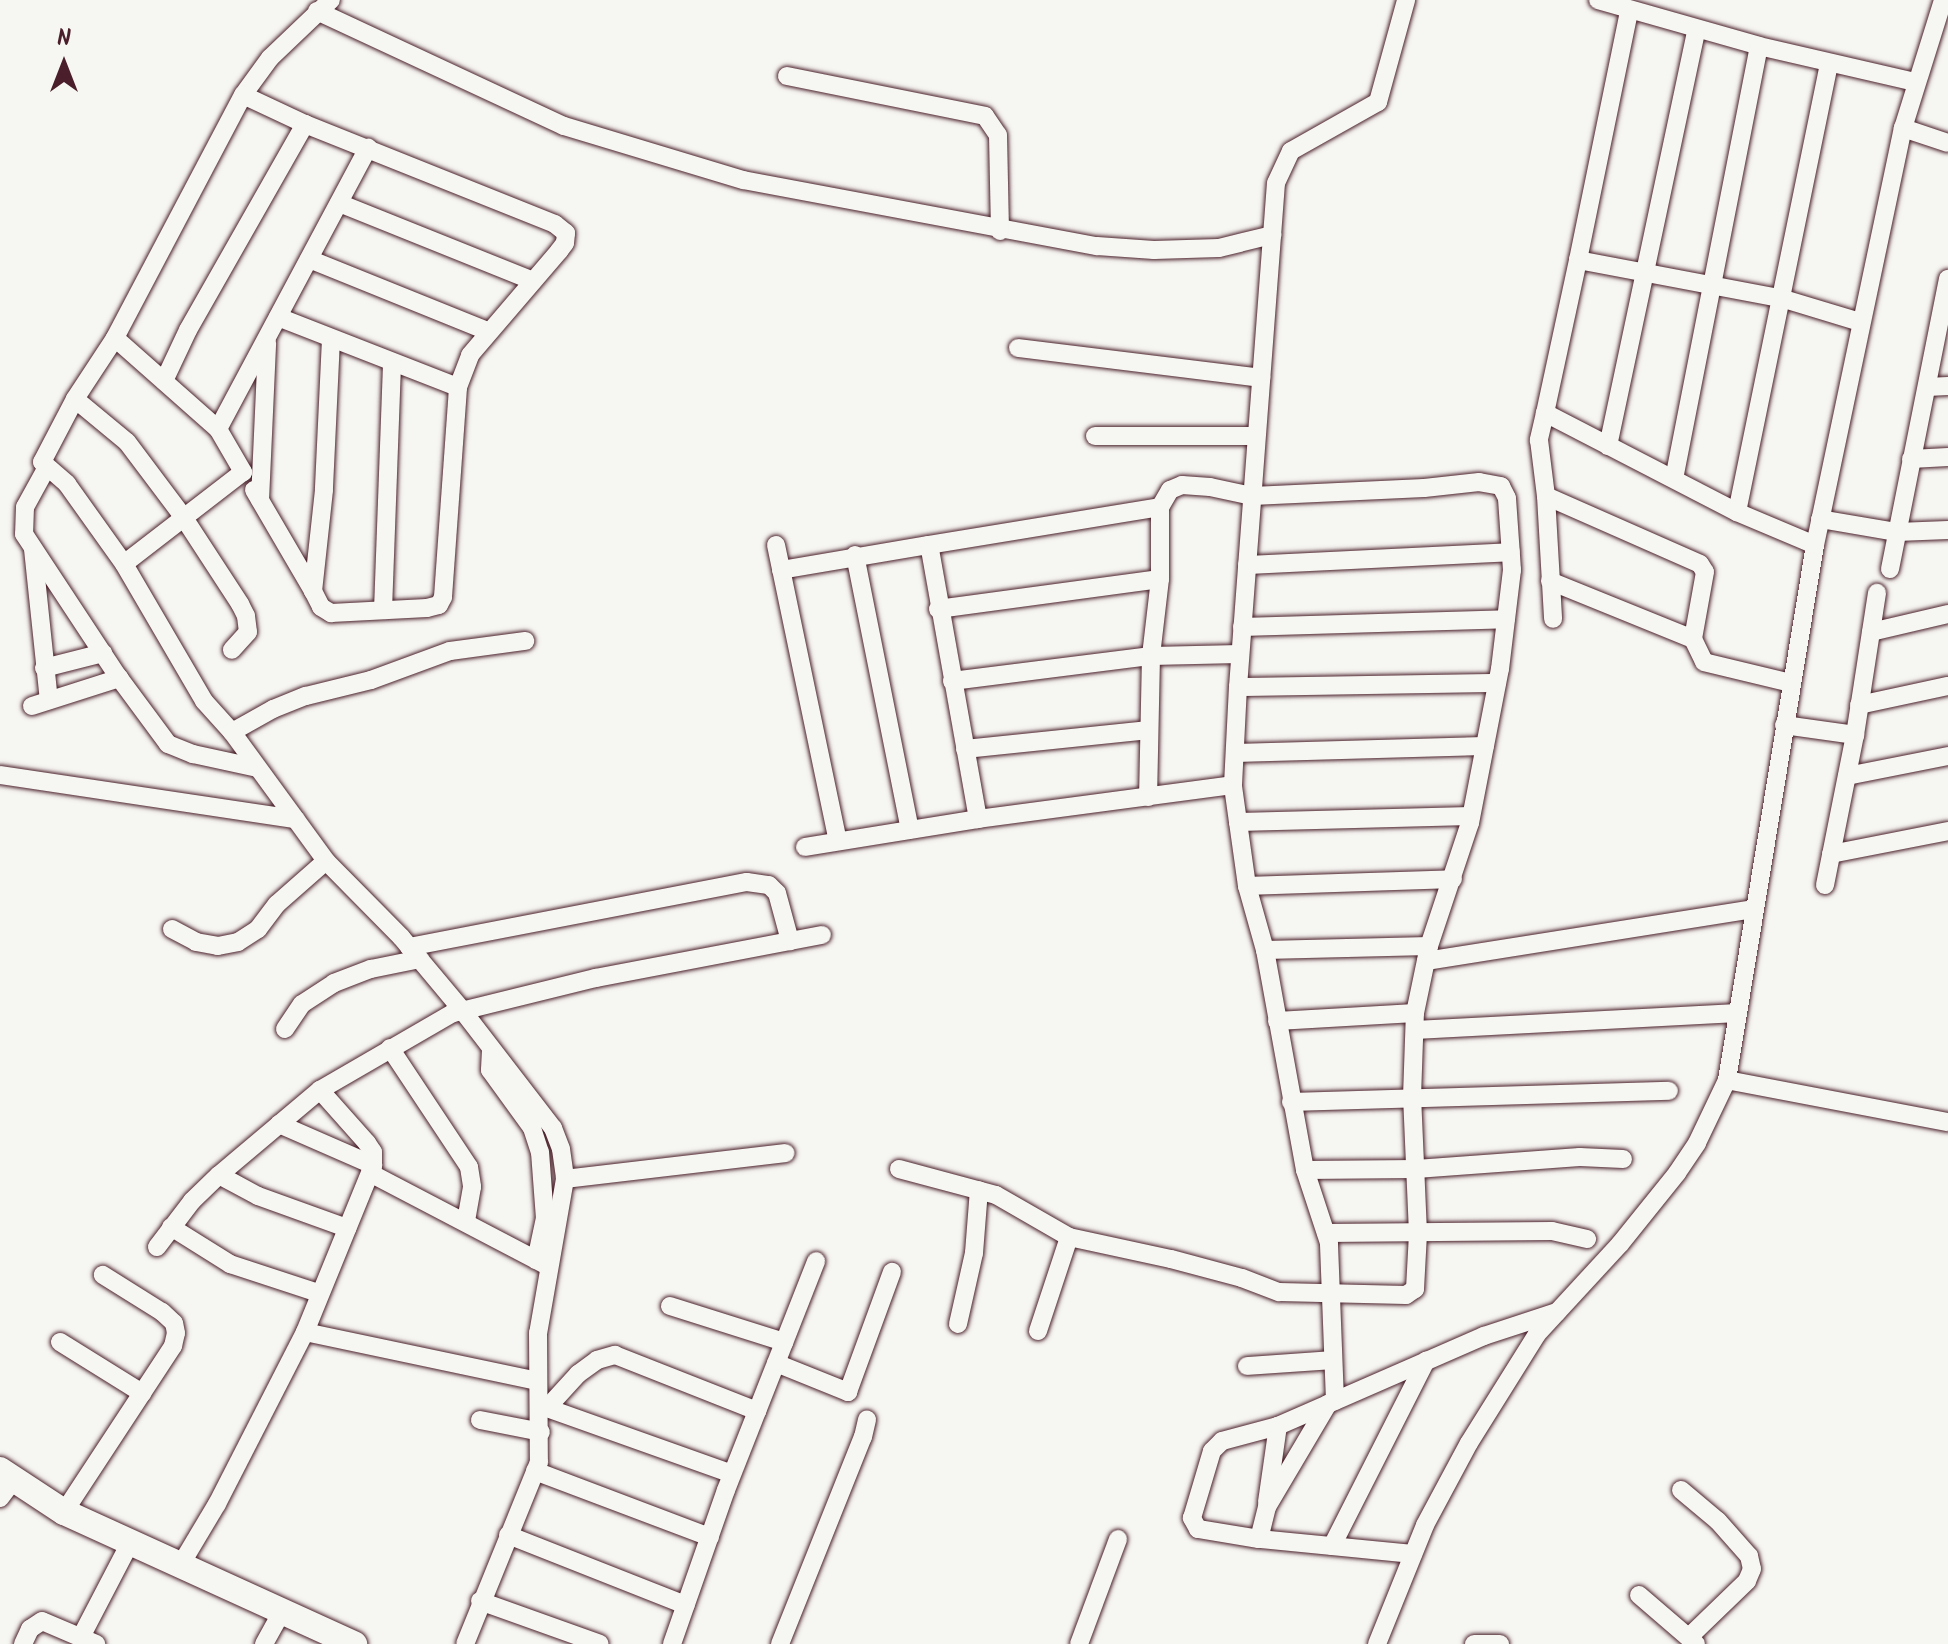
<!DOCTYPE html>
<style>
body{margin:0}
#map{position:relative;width:1948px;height:1644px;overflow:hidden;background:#f6f6f2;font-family:Kalam,sans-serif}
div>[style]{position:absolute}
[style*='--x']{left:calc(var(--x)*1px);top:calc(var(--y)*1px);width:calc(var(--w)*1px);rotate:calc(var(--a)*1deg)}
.roads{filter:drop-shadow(0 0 2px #4a1f2b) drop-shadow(0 0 2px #4a1f2b)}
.minor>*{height:18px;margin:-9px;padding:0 9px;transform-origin:9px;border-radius:9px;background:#f6f6f2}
.secondary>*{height:26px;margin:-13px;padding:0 13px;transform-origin:13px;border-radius:13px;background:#f6f6f2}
span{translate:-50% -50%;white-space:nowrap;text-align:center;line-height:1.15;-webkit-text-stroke:7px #f6f6f2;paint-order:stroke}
.north{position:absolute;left:24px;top:24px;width:80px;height:80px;-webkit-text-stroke:6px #f6f6f2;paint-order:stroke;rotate:0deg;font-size:22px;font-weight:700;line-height:32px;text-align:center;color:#4a1f2b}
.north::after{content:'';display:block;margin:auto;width:28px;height:36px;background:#4a1f2b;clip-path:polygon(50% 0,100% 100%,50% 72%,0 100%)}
</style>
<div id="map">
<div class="roads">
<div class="minor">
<div style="--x:1598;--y:0;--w:167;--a:15.9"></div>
<div style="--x:1759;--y:46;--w:160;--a:13"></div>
<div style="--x:317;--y:11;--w:272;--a:25"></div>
<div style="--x:564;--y:126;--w:187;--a:16.8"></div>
<div style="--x:743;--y:180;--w:360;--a:10.6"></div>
<div style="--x:1097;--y:246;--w:57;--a:4"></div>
<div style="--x:1154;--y:250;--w:65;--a:-1.8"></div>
<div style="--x:1219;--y:248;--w:55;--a:-13.8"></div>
<div style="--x:787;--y:76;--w:202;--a:11.4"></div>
<div style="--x:985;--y:116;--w:23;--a:56"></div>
<div style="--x:998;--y:135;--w:96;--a:88.8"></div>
<div style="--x:243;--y:95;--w:46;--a:-53.9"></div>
<div style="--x:270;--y:58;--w:84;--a:-43.6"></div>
<div style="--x:1903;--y:128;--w:47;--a:18.4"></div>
<div style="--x:339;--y:203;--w:209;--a:21.9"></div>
<div style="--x:309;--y:259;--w:192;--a:22"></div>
<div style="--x:1578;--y:260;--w:248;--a:-78.4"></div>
<div style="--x:278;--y:317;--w:193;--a:21.3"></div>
<div style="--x:458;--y:387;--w:34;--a:-69"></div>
<div style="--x:470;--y:355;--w:137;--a:-49.4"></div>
<div style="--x:559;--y:251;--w:10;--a:-53"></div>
<div style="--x:565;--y:243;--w:10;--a:-84"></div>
<div style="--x:566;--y:233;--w:14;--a:-141"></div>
<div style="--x:555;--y:224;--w:269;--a:-158.2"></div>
<div style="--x:305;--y:124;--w:68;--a:-154.9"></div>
<div style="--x:243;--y:95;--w:275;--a:117.8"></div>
<div style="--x:115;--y:338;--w:73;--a:123.3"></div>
<div style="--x:75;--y:399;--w:71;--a:117.6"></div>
<div style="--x:42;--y:462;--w:33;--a:41"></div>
<div style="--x:67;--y:484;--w:98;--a:54.5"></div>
<div style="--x:124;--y:564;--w:159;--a:59.7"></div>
<div style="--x:204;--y:701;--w:42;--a:47.9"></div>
<div style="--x:232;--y:732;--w:160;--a:53.9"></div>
<div style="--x:326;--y:861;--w:107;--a:45.4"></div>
<div style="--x:401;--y:937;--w:95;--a:50.1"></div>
<div style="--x:462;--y:1010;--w:149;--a:52.4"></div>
<div style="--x:553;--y:1128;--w:22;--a:69"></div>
<div style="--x:561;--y:1149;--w:30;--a:82"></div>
<div style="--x:565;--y:1179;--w:156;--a:99.9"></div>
<div style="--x:538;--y:1333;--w:129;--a:89.6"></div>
<div style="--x:539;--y:1462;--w:196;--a:112.1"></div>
<div style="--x:115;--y:338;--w:137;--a:41.5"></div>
<div style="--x:218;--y:429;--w:50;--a:59.8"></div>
<div style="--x:243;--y:472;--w:150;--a:142.3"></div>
<div style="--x:331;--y:339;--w:151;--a:92.7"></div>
<div style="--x:324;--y:490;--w:102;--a:96.2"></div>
<div style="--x:313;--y:591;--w:18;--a:63"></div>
<div style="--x:321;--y:607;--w:12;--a:31"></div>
<div style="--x:331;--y:613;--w:96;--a:-3"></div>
<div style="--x:427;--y:608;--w:12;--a:-14"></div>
<div style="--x:439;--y:605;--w:9;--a:-63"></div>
<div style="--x:443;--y:597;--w:211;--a:-85.9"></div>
<div style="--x:1018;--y:348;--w:245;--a:7"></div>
<div style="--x:164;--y:381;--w:56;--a:-64.8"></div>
<div style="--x:188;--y:330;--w:237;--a:-60.4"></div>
<div style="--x:1927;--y:387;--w:21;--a:-3"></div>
<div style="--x:75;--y:399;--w:67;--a:39.6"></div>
<div style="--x:127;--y:442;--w:95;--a:53.1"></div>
<div style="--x:184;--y:518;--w:103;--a:56.9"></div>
<div style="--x:240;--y:604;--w:13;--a:63"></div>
<div style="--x:246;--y:616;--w:16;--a:83"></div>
<div style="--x:248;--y:632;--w:24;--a:132"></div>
<div style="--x:1545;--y:413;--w:28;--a:103"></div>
<div style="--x:1539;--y:440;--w:56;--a:82.9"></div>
<div style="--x:1546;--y:496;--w:168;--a:23.8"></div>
<div style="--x:1700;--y:564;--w:9;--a:58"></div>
<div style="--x:1705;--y:572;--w:68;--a:100.2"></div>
<div style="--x:1693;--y:639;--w:25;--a:64"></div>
<div style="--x:1704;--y:662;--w:89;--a:13.6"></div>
<div style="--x:218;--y:429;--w:319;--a:-61.9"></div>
<div style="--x:1095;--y:436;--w:161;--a:0"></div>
<div style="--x:1608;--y:446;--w:420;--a:-78"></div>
<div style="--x:1911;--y:459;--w:37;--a:-3"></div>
<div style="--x:47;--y:467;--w:46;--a:118.8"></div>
<div style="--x:25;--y:507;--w:27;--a:92"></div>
<div style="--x:24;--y:534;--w:169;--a:56.6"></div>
<div style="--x:117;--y:675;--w:86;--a:53.5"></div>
<div style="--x:168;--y:744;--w:27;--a:22"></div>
<div style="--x:193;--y:754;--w:66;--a:12.2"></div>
<div style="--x:1674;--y:479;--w:435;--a:-78.9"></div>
<div style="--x:254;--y:490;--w:117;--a:59.7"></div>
<div style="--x:1546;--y:496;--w:123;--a:86.7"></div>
<div style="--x:260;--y:500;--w:157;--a:-87.4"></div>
<div style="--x:1737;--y:512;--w:457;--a:-78.4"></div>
<div style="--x:1820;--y:519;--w:78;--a:9.6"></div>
<div style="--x:1897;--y:532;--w:51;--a:-2.2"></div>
<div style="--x:776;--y:545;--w:302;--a:78.2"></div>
<div style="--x:1815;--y:545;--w:85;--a:-157.1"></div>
<div style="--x:1737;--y:512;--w:216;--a:-152.7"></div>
<div style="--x:1545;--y:413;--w:157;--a:-77.8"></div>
<div style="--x:1578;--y:260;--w:210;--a:10.7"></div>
<div style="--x:1784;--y:299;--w:79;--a:16.8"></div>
<div style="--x:33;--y:549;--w:152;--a:84"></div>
<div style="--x:855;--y:555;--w:280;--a:78.7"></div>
<div style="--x:1247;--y:565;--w:264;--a:-2.8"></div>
<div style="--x:1890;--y:569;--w:296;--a:-78.7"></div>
<div style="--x:781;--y:570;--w:150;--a:-9.6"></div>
<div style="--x:1550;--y:581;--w:154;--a:22.1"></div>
<div style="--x:938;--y:609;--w:224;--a:-7.7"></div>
<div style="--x:383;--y:610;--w:246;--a:-87.9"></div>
<div style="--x:1242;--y:627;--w:264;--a:-1.7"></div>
<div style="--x:1871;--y:632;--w:79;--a:-13.2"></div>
<div style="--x:44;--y:668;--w:61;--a:-14.3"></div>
<div style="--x:952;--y:681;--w:201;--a:-7.2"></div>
<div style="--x:1151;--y:656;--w:89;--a:-1.3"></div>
<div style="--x:1238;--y:687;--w:259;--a:-0.9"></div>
<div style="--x:1859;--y:705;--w:91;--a:-12.1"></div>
<div style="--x:32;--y:706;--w:92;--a:-17.7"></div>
<div style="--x:1784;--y:725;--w:72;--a:8"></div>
<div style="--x:232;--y:732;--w:47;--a:-29.3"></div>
<div style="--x:273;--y:709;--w:35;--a:-22"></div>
<div style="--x:306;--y:696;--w:67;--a:-13.8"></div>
<div style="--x:371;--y:680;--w:84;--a:-20.2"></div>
<div style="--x:450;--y:651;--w:76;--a:-7.6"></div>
<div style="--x:965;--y:749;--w:185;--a:-5.9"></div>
<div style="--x:1235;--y:753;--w:250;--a:-1.6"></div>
<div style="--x:0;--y:775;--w:299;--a:8.5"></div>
<div style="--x:1847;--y:776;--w:103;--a:-11.2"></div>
<div style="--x:978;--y:819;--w:278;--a:-100.1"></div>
<div style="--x:929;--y:545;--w:234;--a:-9.3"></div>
<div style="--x:1238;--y:822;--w:233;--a:-1.5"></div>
<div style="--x:805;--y:847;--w:175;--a:-9.2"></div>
<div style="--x:978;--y:819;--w:257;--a:-7.6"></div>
<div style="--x:1831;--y:854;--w:119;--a:-11.1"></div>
<div style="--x:1825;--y:885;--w:153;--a:-78.7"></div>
<div style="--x:1855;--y:735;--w:144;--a:-81.2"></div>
<div style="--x:1247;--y:886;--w:206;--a:-1.9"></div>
<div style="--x:172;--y:929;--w:27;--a:28"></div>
<div style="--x:196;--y:942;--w:22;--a:10"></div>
<div style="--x:218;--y:946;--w:20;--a:-11"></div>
<div style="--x:238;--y:942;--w:24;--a:-33"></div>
<div style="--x:258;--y:929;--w:31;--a:-53"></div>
<div style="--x:277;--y:904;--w:65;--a:-41.3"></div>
<div style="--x:409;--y:947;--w:344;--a:-10.9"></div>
<div style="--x:747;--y:882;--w:22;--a:8"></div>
<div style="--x:769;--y:885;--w:11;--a:45"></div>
<div style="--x:777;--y:893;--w:50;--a:74.8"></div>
<div style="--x:1265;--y:950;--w:164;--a:-1.4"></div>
<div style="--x:1426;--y:961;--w:331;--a:-9"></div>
<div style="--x:1277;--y:1021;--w:138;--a:-3.3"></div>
<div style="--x:285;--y:1029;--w:30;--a:-56"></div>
<div style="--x:302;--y:1004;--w:38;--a:-33"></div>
<div style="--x:334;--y:983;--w:40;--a:-21"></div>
<div style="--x:371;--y:969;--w:50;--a:-11.5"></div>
<div style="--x:1415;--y:1030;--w:323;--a:-3"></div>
<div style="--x:390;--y:1048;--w:143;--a:56.4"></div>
<div style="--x:469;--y:1167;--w:20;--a:81"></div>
<div style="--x:472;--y:1187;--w:36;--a:100"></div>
<div style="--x:491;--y:1050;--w:20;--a:93"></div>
<div style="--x:490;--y:1070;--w:72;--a:54.1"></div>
<div style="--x:532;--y:1128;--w:25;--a:72"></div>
<div style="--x:540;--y:1152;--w:66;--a:85.7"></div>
<div style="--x:545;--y:1218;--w:43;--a:102.1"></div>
<div style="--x:1727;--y:1080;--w:225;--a:10.8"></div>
<div style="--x:1291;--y:1102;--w:378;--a:-1.7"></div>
<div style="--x:279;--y:1124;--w:103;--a:23.6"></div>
<div style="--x:899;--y:1169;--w:100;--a:15"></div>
<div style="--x:996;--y:1195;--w:84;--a:29.9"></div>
<div style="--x:1069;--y:1237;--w:104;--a:12.2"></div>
<div style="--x:1171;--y:1259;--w:73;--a:15"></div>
<div style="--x:1242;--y:1278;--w:40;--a:21"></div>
<div style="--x:1279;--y:1292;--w:127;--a:1.4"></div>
<div style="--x:1406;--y:1295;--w:11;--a:-34"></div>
<div style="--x:1415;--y:1289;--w:56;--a:-86.9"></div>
<div style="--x:1418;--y:1233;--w:136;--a:-92.5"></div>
<div style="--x:1412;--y:1097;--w:84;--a:-88"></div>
<div style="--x:1415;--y:1013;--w:68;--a:-78.2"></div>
<div style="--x:1429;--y:946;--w:130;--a:-71.6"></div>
<div style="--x:1470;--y:823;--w:157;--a:-79"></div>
<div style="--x:1500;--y:669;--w:100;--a:-83.1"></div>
<div style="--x:1512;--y:570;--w:72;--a:-94"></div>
<div style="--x:1507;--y:498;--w:13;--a:-117"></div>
<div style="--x:1501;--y:486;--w:22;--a:-170"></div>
<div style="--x:1479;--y:482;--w:55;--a:173.8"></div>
<div style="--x:1424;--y:488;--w:172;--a:177.3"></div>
<div style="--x:1252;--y:496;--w:43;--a:-167.9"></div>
<div style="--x:1210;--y:487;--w:28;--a:-176"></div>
<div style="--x:1182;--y:485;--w:13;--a:157"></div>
<div style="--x:1170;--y:490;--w:20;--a:120"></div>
<div style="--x:1160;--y:507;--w:72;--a:90"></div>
<div style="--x:1160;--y:579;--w:78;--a:96.7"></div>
<div style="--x:1151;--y:656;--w:141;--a:91.2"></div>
<div style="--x:1305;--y:1170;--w:111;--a:-0.5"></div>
<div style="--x:1416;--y:1169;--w:164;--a:-4.2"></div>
<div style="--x:1580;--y:1157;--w:43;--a:2.7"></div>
<div style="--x:370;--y:1173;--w:199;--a:27.6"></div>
<div style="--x:219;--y:1175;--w:44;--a:28.3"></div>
<div style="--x:258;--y:1196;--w:95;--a:19.8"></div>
<div style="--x:565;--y:1179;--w:222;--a:-6.7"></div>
<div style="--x:171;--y:1227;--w:70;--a:32.1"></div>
<div style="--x:230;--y:1264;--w:93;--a:18.2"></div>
<div style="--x:1326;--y:1233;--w:226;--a:-0.5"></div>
<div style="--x:1552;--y:1231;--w:36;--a:13"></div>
<div style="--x:157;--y:1247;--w:58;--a:-52.7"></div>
<div style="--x:192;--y:1201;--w:37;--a:-44"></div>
<div style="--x:219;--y:1175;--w:132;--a:-40.1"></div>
<div style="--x:320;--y:1090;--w:154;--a:-30.1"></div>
<div style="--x:453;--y:1013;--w:147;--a:-13.8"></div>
<div style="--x:596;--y:978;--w:230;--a:-10.8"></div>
<div style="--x:670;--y:1306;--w:120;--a:17.5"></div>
<div style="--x:958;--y:1324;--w:73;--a:-77.3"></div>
<div style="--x:974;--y:1253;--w:63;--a:-85.5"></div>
<div style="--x:1038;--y:1331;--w:99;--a:-71.7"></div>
<div style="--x:305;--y:1332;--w:237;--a:11.9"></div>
<div style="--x:60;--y:1342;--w:97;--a:31.9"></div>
<div style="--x:776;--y:1363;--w:78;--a:21.9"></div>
<div style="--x:848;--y:1392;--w:128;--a:-69.9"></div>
<div style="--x:1247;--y:1366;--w:85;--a:-4"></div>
<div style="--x:1335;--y:1401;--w:158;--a:-92.2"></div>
<div style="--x:1329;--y:1243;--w:77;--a:-108.2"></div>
<div style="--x:1305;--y:1170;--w:224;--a:-100.3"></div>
<div style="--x:1265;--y:950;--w:66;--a:-105.7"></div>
<div style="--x:1247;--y:886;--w:65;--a:-98"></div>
<div style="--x:1238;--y:822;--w:37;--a:-98"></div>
<div style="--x:1233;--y:785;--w:98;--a:-87.1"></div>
<div style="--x:1238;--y:687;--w:505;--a:-85.69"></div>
<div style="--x:1276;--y:183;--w:35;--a:-65"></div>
<div style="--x:1291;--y:151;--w:100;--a:-29.4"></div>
<div style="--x:1378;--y:102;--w:106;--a:-74.6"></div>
<div style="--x:539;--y:1406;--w:8;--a:14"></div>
<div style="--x:547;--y:1408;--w:46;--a:-47.6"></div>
<div style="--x:578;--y:1374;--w:24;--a:-36"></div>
<div style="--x:597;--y:1360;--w:19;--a:-16"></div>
<div style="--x:615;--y:1355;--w:153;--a:21.5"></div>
<div style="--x:547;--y:1408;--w:196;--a:19.6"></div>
<div style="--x:480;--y:1420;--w:62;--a:11.1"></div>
<div style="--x:535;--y:1471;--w:187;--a:20.7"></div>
<div style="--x:1681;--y:1490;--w:48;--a:40"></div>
<div style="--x:1718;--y:1521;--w:47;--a:48.5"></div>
<div style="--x:1749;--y:1556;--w:13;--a:77"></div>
<div style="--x:1752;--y:1569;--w:13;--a:113"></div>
<div style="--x:1747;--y:1581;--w:81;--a:136"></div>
<div style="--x:0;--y:1498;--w:21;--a:-53"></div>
<div style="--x:1267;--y:1502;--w:77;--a:-81.8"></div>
<div style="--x:64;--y:1512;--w:199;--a:-56.7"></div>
<div style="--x:173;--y:1346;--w:13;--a:-77"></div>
<div style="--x:176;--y:1333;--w:10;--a:-101"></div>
<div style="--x:174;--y:1323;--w:16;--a:-137"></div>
<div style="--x:162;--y:1312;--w:70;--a:-147.9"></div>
<div style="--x:508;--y:1535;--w:191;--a:21.5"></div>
<div style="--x:1259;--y:1539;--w:33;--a:-76"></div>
<div style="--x:1267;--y:1507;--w:120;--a:-59.4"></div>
<div style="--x:1332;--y:1546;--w:208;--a:-63.1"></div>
<div style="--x:1413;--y:1554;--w:155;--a:-174.4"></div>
<div style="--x:1259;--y:1539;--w:62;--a:-170.7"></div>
<div style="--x:1198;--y:1529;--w:13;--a:-119"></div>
<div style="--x:1192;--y:1518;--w:70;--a:-73.4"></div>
<div style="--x:1212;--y:1451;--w:14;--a:-45"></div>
<div style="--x:1222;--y:1441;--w:58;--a:-15"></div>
<div style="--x:1278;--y:1426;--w:225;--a:-23.6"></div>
<div style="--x:1484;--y:1336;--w:77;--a:-18.2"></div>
<div style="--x:180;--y:1566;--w:72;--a:-59.2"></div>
<div style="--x:217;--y:1504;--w:193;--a:-62.9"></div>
<div style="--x:305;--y:1332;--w:180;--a:-67.8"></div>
<div style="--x:373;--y:1165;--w:13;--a:-90"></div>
<div style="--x:373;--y:1152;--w:11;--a:-124"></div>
<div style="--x:367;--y:1143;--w:71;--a:-131.6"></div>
<div style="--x:1639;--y:1595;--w:75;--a:40.7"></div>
<div style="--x:480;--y:1601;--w:127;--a:19.7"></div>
<div style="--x:81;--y:1637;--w:106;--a:-62.5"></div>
<div style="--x:23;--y:1644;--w:17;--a:-65"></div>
<div style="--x:30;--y:1629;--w:14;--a:-34"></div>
<div style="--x:42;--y:1621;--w:59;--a:23.1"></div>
<div style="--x:264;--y:1644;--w:35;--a:-61"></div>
<div style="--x:672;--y:1644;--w:163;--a:-70.7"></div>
<div style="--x:726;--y:1490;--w:246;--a:-68.5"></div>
<div style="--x:780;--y:1644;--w:223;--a:-68.2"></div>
<div style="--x:863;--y:1437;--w:18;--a:-77"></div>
<div style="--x:1079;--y:1644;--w:112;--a:-69.6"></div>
<div style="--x:1377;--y:1644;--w:128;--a:-68"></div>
<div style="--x:1425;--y:1525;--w:93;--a:-61.8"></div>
<div style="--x:1469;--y:1443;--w:128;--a:-58"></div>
<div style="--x:1537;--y:1334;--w:122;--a:-47.3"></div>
<div style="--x:1620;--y:1244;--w:91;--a:-51.2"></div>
<div style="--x:1677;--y:1173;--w:36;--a:-56"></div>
<div style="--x:1697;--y:1143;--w:70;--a:-64.5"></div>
<div style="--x:1727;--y:1080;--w:542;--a:-80.66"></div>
<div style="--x:1815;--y:545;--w:426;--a:-78.1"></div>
<div style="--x:1903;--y:128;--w:134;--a:-72.6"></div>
<div style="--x:1474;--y:1644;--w:26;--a:0"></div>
</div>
<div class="secondary">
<div style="--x:0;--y:1470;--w:77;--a:33.3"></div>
<div style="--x:64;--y:1512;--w:319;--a:24.5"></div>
</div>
</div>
<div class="north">N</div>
</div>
